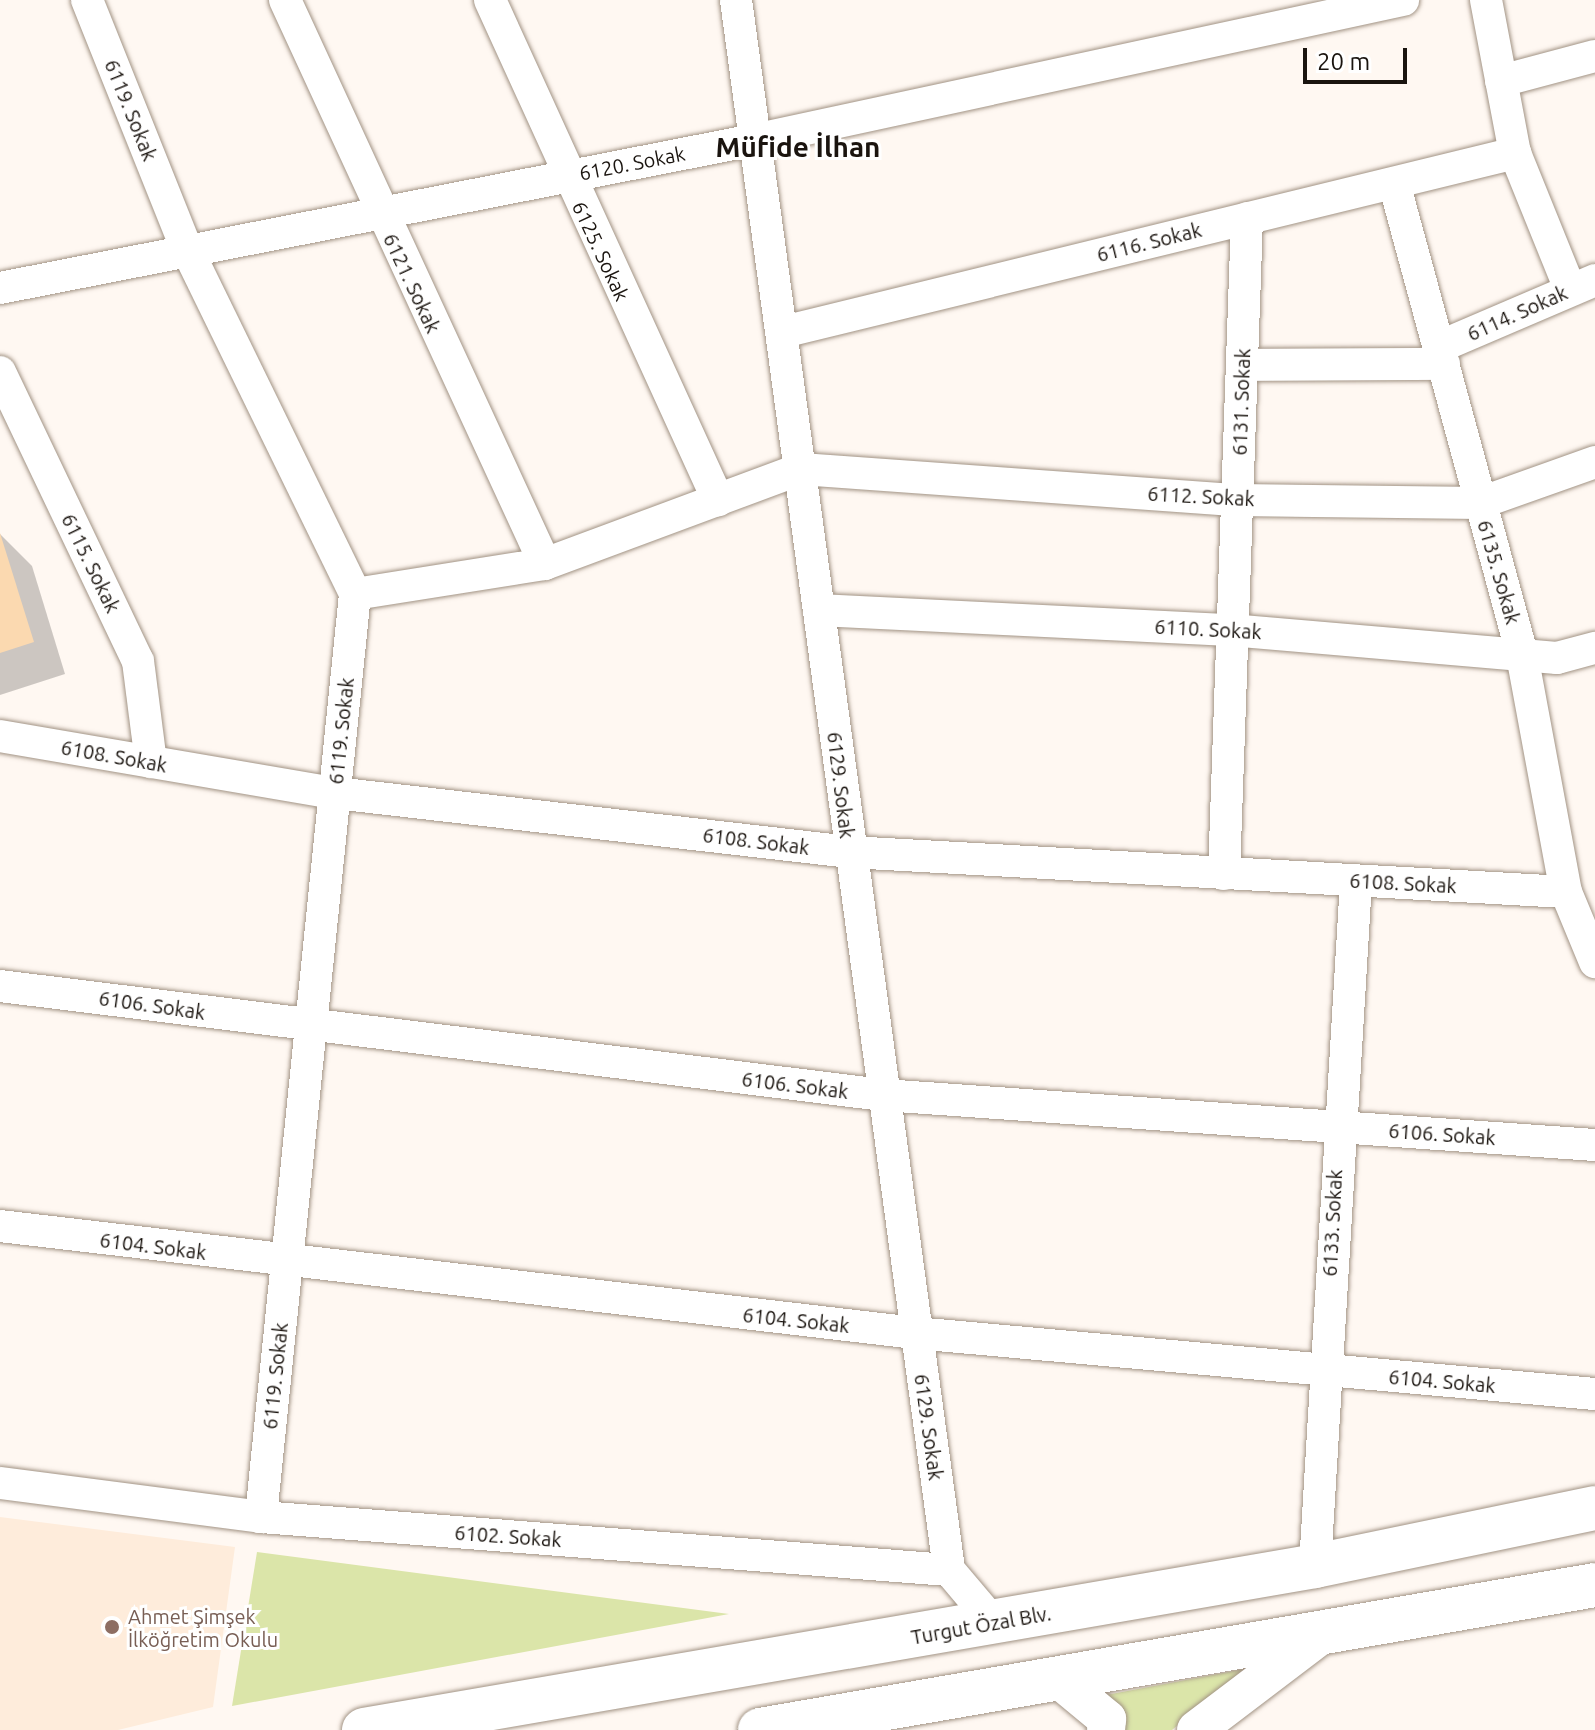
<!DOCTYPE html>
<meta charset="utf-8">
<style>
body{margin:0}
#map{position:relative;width:1595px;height:1730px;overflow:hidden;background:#fff8f2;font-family:Ubuntu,sans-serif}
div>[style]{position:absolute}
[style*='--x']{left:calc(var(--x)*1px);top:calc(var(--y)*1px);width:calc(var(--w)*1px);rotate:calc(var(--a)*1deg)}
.built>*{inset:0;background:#feecdb}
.green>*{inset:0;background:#dbe5a9}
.shadow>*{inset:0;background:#0003}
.building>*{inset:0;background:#fbd9b0}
.roads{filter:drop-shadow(0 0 2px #a29384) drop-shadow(0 0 2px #a29384)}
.minor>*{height:32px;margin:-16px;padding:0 16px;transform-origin:16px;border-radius:16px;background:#fff}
.tertiary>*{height:38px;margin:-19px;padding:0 19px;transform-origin:19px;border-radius:19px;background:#fff}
.secondary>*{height:44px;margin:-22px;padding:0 22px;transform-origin:22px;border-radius:22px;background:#fff}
.dots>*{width:22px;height:22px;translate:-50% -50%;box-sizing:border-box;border:4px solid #fff;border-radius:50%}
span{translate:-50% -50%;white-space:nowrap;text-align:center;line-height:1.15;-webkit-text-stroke:6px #fff;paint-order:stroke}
.street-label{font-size:20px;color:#1a140f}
.education-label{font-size:20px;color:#785e54}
.left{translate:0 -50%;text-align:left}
.district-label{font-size:28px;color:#1a140f;font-weight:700}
.scale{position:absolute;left:1303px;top:48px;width:104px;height:36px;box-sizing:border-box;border:4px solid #1a140f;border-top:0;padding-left:10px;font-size:24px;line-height:28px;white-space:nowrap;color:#1a140f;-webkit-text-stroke:6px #fff;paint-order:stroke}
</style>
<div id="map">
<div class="built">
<div style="clip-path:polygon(0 1517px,235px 1547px,213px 1707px,118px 1730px,0 1730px)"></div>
</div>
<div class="green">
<div style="clip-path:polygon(257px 1552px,729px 1614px,232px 1706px)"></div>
<div style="clip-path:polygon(1244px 1669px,1172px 1730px,1124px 1730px,1106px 1695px)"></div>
</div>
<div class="shadow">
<div style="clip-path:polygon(0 534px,32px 566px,65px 674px,0 695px)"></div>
</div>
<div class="building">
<div style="clip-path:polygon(0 533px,34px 642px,0 653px)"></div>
</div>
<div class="roads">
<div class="minor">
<div style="--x:87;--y:0;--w:266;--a:68.2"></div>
<div style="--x:186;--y:247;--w:386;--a:64"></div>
<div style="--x:355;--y:594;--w:928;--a:95.82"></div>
<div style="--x:285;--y:0;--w:621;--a:65.25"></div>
<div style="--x:490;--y:0;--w:550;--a:65.49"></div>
<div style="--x:736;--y:0;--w:1584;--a:82.27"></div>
<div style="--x:1486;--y:0;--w:156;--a:79.3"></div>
<div style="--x:1515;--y:153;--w:147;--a:68"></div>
<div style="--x:1501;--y:81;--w:97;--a:-14.9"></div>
<div style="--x:1394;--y:183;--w:489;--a:74.8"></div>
<div style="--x:1522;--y:655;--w:241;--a:79.5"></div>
<div style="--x:1566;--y:892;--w:76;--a:67.5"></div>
<div style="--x:0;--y:288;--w:773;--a:-11.11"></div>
<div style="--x:759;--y:139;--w:659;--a:-12.18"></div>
<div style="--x:783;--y:332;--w:754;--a:-13.74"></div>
<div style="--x:1439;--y:347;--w:170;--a:-23.2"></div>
<div style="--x:1242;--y:365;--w:202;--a:-0.3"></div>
<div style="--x:0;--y:372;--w:320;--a:64.5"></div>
<div style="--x:138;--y:661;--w:102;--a:82.7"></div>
<div style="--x:355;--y:594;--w:192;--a:-9"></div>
<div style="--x:545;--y:564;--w:273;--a:-20.4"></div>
<div style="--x:801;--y:469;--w:437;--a:4.1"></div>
<div style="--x:1237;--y:500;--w:243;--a:0.7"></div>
<div style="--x:1480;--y:503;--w:122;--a:-19.6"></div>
<div style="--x:819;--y:610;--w:411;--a:2.8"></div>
<div style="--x:1230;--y:630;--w:328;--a:4.9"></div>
<div style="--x:1557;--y:658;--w:39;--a:-15"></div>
<div style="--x:0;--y:736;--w:340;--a:9.7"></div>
<div style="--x:335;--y:793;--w:518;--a:6.54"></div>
<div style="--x:850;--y:852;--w:717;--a:3.2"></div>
<div style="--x:1224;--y:874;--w:656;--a:-87.99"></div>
<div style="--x:0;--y:986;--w:890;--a:7.04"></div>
<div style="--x:883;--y:1095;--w:714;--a:4.02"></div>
<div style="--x:0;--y:1226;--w:921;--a:6.67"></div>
<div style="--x:915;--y:1333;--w:683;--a:5.13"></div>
<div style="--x:0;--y:1483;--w:263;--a:7.4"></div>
<div style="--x:261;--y:1517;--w:690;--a:4.41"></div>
<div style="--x:949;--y:1570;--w:68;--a:49.8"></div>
<div style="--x:1315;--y:1566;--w:686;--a:-86.57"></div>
</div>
<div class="tertiary">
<div style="--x:1061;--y:1681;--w:60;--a:39.6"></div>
<div style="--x:1107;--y:1719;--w:11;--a:95"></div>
<div style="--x:1196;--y:1730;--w:157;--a:-37.2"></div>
</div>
<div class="secondary">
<div style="--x:364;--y:1730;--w:965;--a:-9.78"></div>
<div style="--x:1315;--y:1566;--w:286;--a:-11.7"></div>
<div style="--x:760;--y:1730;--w:847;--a:-9.85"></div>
</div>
</div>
<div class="dots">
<div style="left:112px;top:1627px;background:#8d6e63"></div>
</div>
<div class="street-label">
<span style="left:131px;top:110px;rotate:68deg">6119. Sokak</span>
<span style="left:632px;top:163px;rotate:-11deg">6120. Sokak</span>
<span style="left:1149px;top:242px;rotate:-14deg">6116. Sokak</span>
<span style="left:601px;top:251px;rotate:65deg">6125. Sokak</span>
<span style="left:412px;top:283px;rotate:65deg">6121. Sokak</span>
<span style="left:1517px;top:313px;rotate:-24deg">6114. Sokak</span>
<span style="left:1241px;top:402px;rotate:-88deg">6131. Sokak</span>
<span style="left:1201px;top:496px;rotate:3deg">6112. Sokak</span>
<span style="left:91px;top:563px;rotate:64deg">6115. Sokak</span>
<span style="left:1499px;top:572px;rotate:74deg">6135. Sokak</span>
<span style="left:1208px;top:629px;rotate:3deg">6110. Sokak</span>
<span style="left:341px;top:731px;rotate:-84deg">6119. Sokak</span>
<span style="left:114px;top:756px;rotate:10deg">6108. Sokak</span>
<span style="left:841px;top:785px;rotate:83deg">6129. Sokak</span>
<span style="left:756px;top:841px;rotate:7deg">6108. Sokak</span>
<span style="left:1403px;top:883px;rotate:3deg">6108. Sokak</span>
<span style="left:152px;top:1005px;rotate:8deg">6106. Sokak</span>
<span style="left:795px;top:1085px;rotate:7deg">6106. Sokak</span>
<span style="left:1442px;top:1134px;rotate:4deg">6106. Sokak</span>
<span style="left:1332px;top:1223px;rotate:-87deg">6133. Sokak</span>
<span style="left:153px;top:1246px;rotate:7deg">6104. Sokak</span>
<span style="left:796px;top:1320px;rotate:6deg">6104. Sokak</span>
<span style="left:275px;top:1376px;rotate:-84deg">6119. Sokak</span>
<span style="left:1442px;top:1381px;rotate:5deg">6104. Sokak</span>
<span style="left:929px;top:1427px;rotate:82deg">6129. Sokak</span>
<span style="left:508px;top:1536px;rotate:4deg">6102. Sokak</span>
<span style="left:981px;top:1625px;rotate:-10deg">Turgut Özal Blv.</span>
</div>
<div class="education-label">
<span class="left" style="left:128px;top:1628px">Ahmet Şimşek<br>İlköğretim Okulu</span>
</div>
<div class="district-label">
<span style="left:798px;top:147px">Müfide İlhan</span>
</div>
<div class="scale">20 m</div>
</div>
